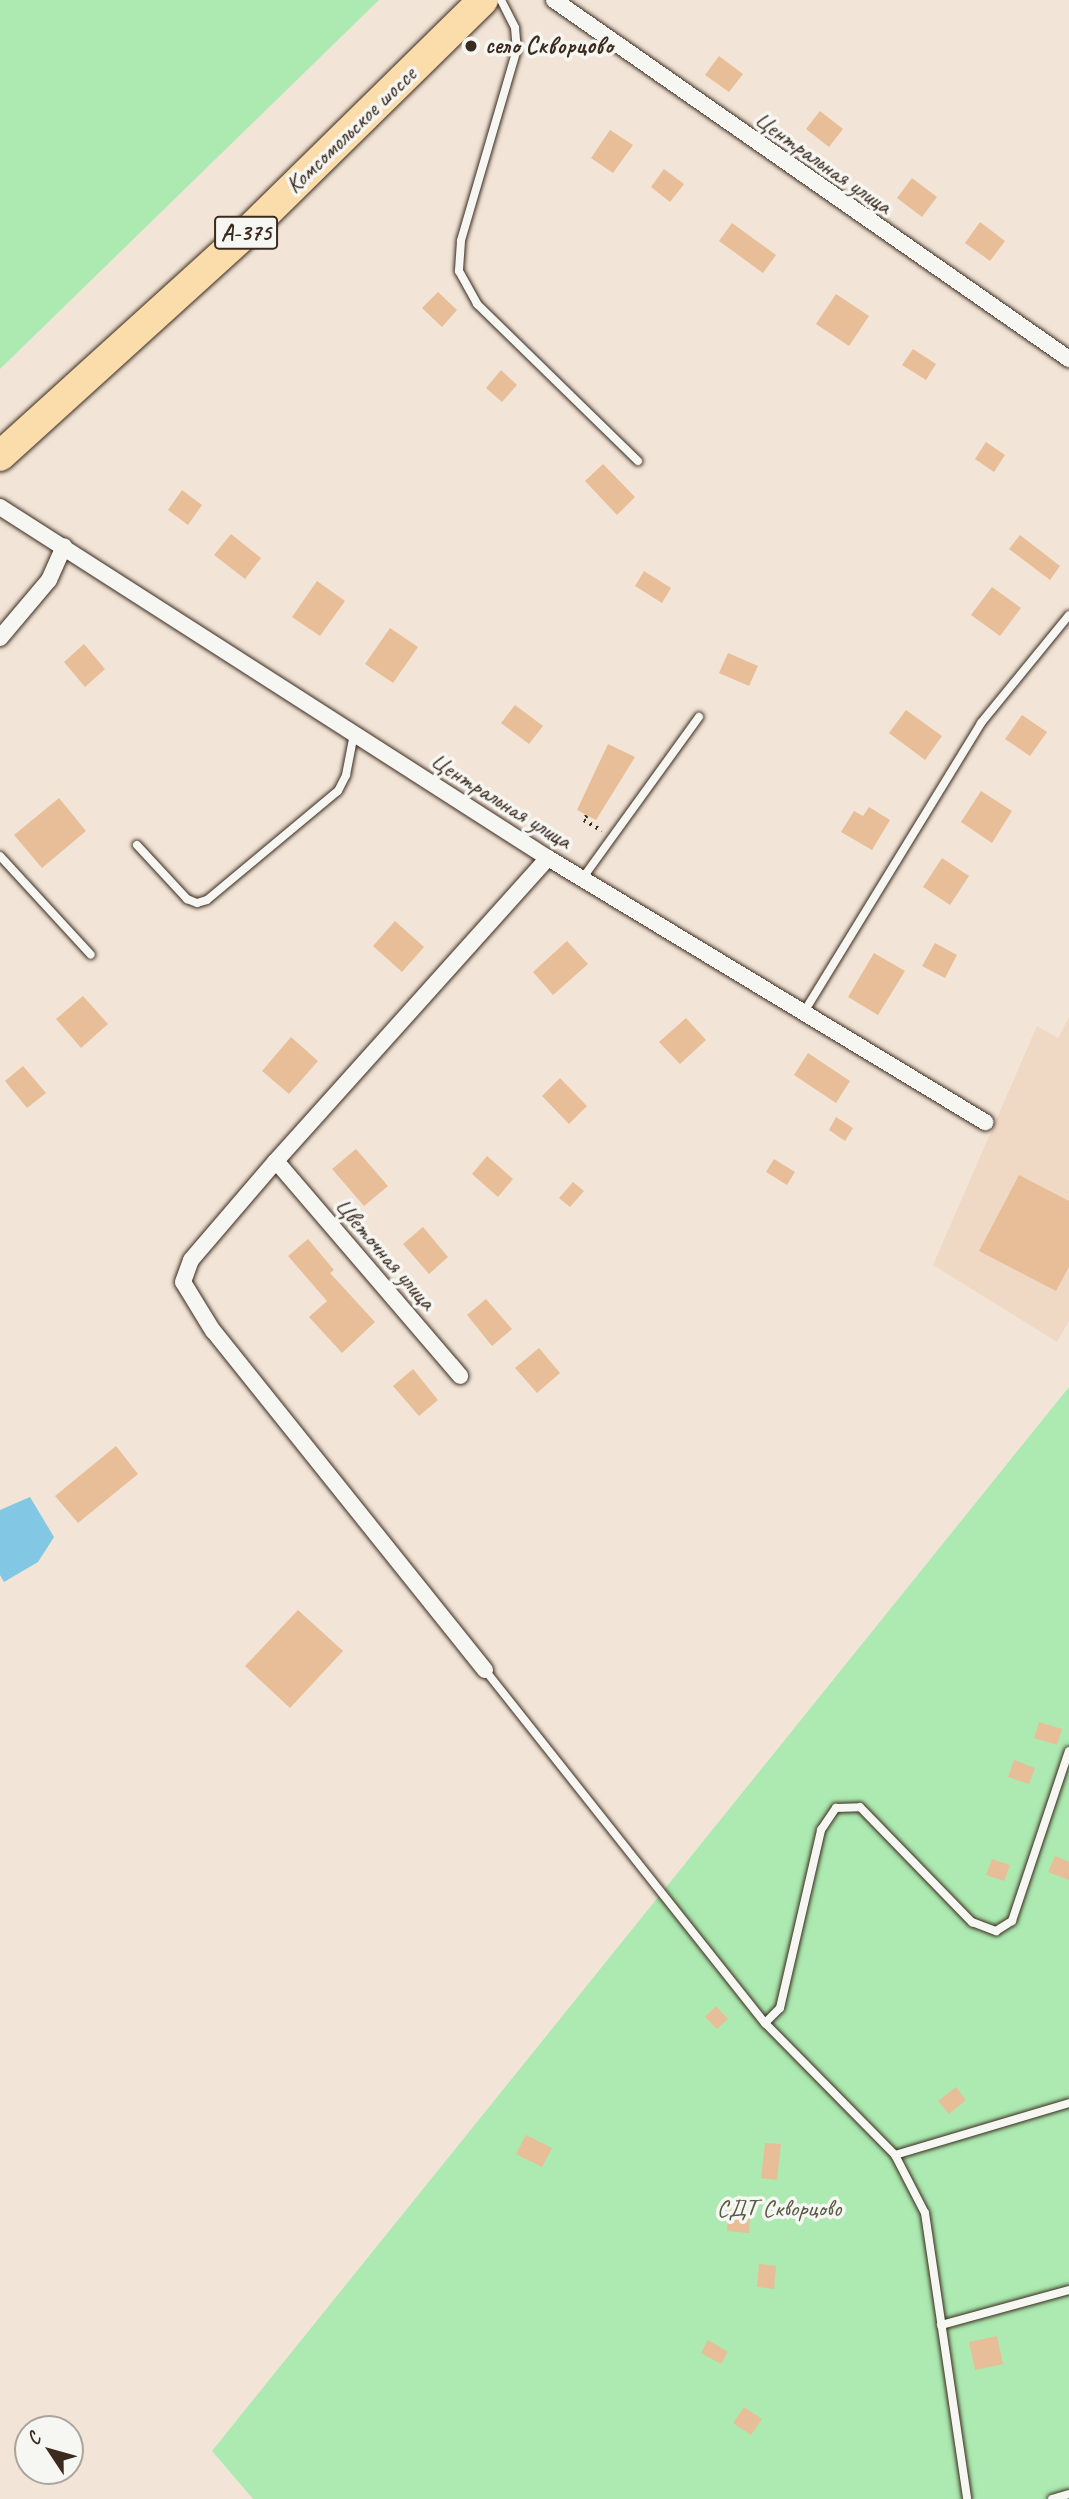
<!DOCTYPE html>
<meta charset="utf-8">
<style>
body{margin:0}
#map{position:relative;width:1069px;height:2499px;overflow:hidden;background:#f2e5d7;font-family:Caveat,sans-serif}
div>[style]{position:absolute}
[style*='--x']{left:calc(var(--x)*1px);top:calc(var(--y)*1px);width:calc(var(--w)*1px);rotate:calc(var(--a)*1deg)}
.built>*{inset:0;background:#efd9c4}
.green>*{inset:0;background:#aceab1}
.water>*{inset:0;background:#82c7e4}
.building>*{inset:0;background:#e7be97}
.path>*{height:3.5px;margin-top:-1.75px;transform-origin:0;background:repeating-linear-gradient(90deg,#3b2a1e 0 2px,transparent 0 7px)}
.roads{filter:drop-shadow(0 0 2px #3b2a1e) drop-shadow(0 0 2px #3b2a1e)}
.lane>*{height:8px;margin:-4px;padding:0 4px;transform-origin:4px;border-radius:4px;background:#f6f6f2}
.street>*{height:16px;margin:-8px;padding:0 8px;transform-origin:8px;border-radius:8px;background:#f6f6f2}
.highway>*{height:30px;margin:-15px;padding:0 15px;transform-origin:15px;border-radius:15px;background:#fbddab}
.dots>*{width:19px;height:19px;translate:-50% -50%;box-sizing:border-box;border:4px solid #f6f6f2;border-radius:50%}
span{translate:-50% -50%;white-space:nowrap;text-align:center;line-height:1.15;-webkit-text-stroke:7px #f6f6f2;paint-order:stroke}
.shield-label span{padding:2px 5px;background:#f6f6f2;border:2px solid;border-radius:5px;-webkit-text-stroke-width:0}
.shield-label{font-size:23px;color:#3b2a1e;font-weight:700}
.poi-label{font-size:24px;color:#3b2a1e;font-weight:700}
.left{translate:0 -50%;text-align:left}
.street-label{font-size:24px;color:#3b2a1e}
.park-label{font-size:24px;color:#575a43}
.north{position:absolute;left:14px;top:2415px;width:70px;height:70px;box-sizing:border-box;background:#f6f6f2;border:2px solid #aba49d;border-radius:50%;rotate:306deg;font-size:19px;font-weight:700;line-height:28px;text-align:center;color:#3b2a1e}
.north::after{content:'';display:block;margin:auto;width:24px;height:32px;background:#3b2a1e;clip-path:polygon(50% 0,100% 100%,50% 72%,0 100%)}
</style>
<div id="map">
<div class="built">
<div style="clip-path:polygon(1069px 1017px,1069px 1321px,1057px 1342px,933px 1265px,1037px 1026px,1058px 1038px)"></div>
</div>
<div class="green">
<div style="clip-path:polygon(0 0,379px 0,0 369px)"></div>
<div style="clip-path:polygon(1069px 1387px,1069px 2499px,253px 2499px,212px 2451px)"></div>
</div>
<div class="water">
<div style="clip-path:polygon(30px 1497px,54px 1537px,38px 1562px,4px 1582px,0 1575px,0 1510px)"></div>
</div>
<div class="building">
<div style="clip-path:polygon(719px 56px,743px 74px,729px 92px,705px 75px)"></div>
<div style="clip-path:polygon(820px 111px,843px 129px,829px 147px,806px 129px)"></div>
<div style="clip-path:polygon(610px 130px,633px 145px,613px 173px,591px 158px)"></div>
<div style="clip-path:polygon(664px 169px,684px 184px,670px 202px,651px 187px)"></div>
<div style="clip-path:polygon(912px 178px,937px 197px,922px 217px,897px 198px)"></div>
<div style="clip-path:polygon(980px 222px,1005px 241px,990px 261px,965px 243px)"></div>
<div style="clip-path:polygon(732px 223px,776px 255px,763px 273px,719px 241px)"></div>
<div style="clip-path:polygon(438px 292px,457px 310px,442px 327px,422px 308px)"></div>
<div style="clip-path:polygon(836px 294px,869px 316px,849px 346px,816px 324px)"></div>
<div style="clip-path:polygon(913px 349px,936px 364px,926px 380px,902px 365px)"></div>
<div style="clip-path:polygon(501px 370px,517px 385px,502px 402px,486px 388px)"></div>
<div style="clip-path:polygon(986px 442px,1005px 455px,994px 472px,975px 459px)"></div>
<div style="clip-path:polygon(603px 464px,635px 497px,617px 515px,585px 481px)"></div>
<div style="clip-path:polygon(182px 490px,202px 505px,188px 525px,168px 510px)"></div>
<div style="clip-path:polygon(231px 534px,261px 558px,245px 579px,214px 555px)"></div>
<div style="clip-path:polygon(1020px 535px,1060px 566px,1050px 580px,1009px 549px)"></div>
<div style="clip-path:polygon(644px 571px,671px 588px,662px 603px,635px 586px)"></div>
<div style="clip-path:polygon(317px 581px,345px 601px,320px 636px,292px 617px)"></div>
<div style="clip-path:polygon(992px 587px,1021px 608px,1000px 636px,971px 615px)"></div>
<div style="clip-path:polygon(390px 628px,418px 647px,393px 683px,365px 664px)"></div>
<div style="clip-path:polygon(84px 644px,105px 669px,85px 687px,64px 662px)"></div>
<div style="clip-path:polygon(728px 653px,758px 666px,749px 686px,719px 673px)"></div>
<div style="clip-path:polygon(515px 705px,543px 726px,529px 744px,501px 723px)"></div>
<div style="clip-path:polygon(906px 710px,942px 736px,925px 760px,889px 733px)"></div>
<div style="clip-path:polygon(1022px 715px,1047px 732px,1030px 756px,1005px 739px)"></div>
<div style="clip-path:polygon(608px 744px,635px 757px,596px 820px,577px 810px)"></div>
<div style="clip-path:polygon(981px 791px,1012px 811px,992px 843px,961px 822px)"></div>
<div style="clip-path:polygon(59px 798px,86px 831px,42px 868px,14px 835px)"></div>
<div style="clip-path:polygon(869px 807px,890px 820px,872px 850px,841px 832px,854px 811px,863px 816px)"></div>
<div style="clip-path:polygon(942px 858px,969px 876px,950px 905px,923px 887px)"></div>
<div style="clip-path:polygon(395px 921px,424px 947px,402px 972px,373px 946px)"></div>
<div style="clip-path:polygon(567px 941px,588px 964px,553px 995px,533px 972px)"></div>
<div style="clip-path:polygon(935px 943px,957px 955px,945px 978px,922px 966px)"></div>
<div style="clip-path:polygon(874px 953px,905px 971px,878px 1015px,848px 997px)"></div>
<div style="clip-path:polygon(83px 996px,108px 1024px,81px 1048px,56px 1019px)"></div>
<div style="clip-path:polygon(686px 1018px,706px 1040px,680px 1064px,659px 1042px)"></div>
<div style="clip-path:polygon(291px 1037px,318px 1061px,289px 1094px,262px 1071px)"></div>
<div style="clip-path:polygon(808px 1053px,850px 1081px,836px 1103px,794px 1075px)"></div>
<div style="clip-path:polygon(23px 1066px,46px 1093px,27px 1108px,5px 1081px)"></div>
<div style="clip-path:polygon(560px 1078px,587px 1106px,569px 1124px,542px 1096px)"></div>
<div style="clip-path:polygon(836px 1117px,853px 1128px,845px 1141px,829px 1130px)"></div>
<div style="clip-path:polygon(356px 1149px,388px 1186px,364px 1206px,332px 1169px)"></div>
<div style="clip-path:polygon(487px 1156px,513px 1179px,498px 1197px,472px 1174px)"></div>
<div style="clip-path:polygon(774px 1159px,795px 1172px,787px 1185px,766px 1172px)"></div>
<div style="clip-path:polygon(1019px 1175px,1069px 1201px,1069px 1267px,1056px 1291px,979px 1251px)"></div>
<div style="clip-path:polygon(573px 1182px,584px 1191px,570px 1207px,559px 1198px)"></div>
<div style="clip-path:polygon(423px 1227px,448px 1257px,429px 1274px,403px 1244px)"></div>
<div style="clip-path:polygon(308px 1239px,334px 1270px,330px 1273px,375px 1322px,342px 1353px,309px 1317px,327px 1301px,288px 1256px)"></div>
<div style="clip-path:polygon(486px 1299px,512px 1329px,492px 1346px,467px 1315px)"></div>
<div style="clip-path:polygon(539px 1348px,560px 1373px,537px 1393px,515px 1368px)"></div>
<div style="clip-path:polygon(413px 1369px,438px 1400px,419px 1416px,393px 1386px)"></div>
<div style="clip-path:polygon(116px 1446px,138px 1474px,78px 1523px,55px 1496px)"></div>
<div style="clip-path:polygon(298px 1610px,343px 1651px,290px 1708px,245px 1666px)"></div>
<div style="clip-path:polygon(1039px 1722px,1062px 1729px,1057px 1745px,1034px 1738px)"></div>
<div style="clip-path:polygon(1014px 1760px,1035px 1768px,1029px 1784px,1008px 1777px)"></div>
<div style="clip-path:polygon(1055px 1856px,1069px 1862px,1069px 1880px,1048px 1872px)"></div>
<div style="clip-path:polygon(992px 1859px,1010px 1865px,1004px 1881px,986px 1875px)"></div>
<div style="clip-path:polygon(716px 2006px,728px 2019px,717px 2029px,705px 2017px)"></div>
<div style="clip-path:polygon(956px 2087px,966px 2100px,949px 2114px,938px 2101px)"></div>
<div style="clip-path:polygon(526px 2135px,552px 2148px,542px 2167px,516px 2154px)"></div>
<div style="clip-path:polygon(765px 2143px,781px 2144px,777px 2180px,761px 2178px)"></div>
<div style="clip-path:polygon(728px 2209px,750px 2210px,749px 2233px,727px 2231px)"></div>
<div style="clip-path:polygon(759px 2264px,776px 2266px,774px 2289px,757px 2287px)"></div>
<div style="clip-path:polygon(997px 2336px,1003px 2364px,975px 2370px,969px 2342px)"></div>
<div style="clip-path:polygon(708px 2340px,728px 2352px,721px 2364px,701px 2353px)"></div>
<div style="clip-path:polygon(744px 2407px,762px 2419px,751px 2435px,733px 2423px)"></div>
</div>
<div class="path">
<div style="--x:587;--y:816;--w:5;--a:127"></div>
<div style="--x:584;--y:820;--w:21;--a:31"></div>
</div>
<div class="roads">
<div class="lane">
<div style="--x:501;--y:0;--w:31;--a:63"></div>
<div style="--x:515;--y:28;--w:21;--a:85"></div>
<div style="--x:517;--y:49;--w:200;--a:106.3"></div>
<div style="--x:461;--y:241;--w:30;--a:94"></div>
<div style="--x:459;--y:271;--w:38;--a:61"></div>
<div style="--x:477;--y:304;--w:225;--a:44.3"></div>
<div style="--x:137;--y:845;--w:74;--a:47.2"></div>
<div style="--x:187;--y:899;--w:11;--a:22"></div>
<div style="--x:197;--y:903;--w:10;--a:-17"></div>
<div style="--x:207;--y:900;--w:170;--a:-39.8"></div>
<div style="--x:338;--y:791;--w:18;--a:-63"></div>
<div style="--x:346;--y:775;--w:42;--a:-79"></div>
<div style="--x:0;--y:856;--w:134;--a:47.4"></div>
<div style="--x:582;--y:879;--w:200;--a:-54.2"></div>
<div style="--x:804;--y:1012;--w:339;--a:-58.5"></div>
<div style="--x:981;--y:723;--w:139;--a:-50.8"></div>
<div style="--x:485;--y:1670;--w:451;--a:51.6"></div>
<div style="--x:765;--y:2023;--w:185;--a:45.4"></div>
<div style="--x:895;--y:2155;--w:65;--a:62.7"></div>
<div style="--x:925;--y:2213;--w:289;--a:81.6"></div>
<div style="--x:765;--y:2023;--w:21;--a:-45"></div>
<div style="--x:780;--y:2008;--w:183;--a:-77"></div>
<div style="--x:821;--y:1830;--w:27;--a:-56"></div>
<div style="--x:836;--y:1808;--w:24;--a:-2"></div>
<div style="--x:860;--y:1807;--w:161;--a:45.8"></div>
<div style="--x:972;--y:1922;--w:26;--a:21"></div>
<div style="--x:996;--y:1931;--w:19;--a:-32"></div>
<div style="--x:1012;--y:1921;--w:179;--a:-71.5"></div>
<div style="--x:895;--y:2155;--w:182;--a:-16.6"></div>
<div style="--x:941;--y:2325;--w:133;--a:-15.3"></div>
<div style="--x:1052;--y:2499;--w:18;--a:-16"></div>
</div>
<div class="street">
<div style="--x:554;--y:0;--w:628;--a:34.88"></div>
<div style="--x:0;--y:507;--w:651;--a:32.64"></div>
<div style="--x:548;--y:858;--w:511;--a:31.14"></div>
<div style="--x:0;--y:638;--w:76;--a:-49.8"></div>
<div style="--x:49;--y:580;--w:37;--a:-66"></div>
<div style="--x:276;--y:1161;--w:283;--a:49.4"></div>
<div style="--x:485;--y:1670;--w:435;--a:-128.7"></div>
<div style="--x:213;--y:1331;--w:57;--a:-121.5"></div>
<div style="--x:183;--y:1282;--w:23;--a:-70"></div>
<div style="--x:191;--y:1260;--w:130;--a:-49.4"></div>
<div style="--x:276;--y:1161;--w:407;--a:-48.1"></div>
</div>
<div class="highway">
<div style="--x:0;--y:456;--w:333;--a:-42.2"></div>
<div style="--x:247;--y:232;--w:331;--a:-44.5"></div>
</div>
</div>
<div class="dots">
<div style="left:471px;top:46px;background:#3b2a1e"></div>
</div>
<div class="shield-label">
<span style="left:246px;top:233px">А-375</span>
</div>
<div class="poi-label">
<span class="left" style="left:485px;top:46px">село Скворцово</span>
</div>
<div class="street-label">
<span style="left:351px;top:130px;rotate:-44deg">Комсомольское шоссе</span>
<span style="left:823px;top:163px;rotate:35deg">Центральная улица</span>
<span style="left:501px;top:801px;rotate:32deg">Центральная улица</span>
<span style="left:385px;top:1254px;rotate:49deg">Цветочная улица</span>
</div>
<div class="park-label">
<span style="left:779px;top:2209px">СДТ Скворцово</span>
</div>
<div class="north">С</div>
</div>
